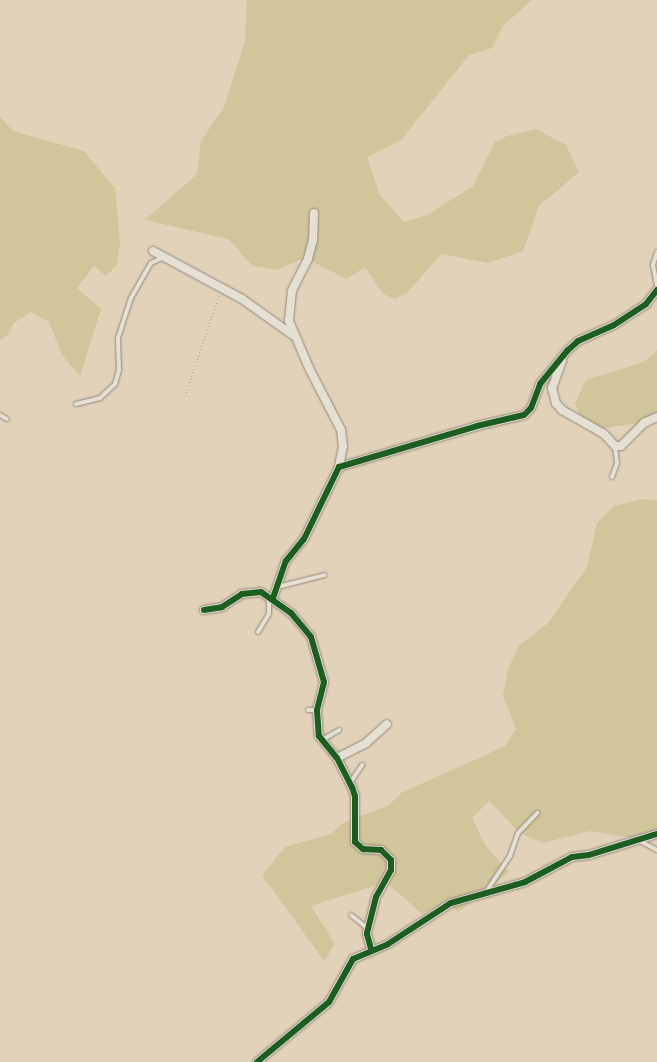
<!DOCTYPE html>
<style>
body{margin:0}
#map{position:relative;width:657px;height:1062px;overflow:hidden;background:#e2d2ba;font-family:Vollkorn,serif}
div>[style]{position:absolute}
[style*='--x']{left:calc(var(--x)*1px);top:calc(var(--y)*1px);width:calc(var(--w)*1px);rotate:calc(var(--a)*1deg)}
.green>*{inset:0;background:#d1c59b}
.path>*{height:1px;margin-top:-0.5px;transform-origin:0;background:repeating-linear-gradient(90deg,#a59d93 0 1px,transparent 0 3.5px)}
.roads{filter:drop-shadow(0 0 1px #93887a) drop-shadow(0 0 1px #93887a)}
.service>*{height:4px;margin:-2px;padding:0 2px;transform-origin:2px;border-radius:2px;background:#e6dfd3}
.minor>*{height:8px;margin:-4px;padding:0 4px;transform-origin:4px;border-radius:4px;background:#e6dfd3}
.cycleway>*{height:6px;margin:-3px;padding:0 3px;transform-origin:3px;border-radius:3px;background:#1b5e20}
span{translate:-50% -50%;white-space:nowrap;text-align:center;line-height:1.15;-webkit-text-stroke:5px #f7e4c7;paint-order:stroke}
</style>
<div id="map">
<div class="green">
<div style="clip-path:polygon(247px 0,532px 0,503px 26px,492px 48px,469px 55px,401px 140px,367px 157px,380px 195px,404px 222px,427px 215px,473px 186px,495px 142px,507px 136px,536px 129px,566px 145px,579px 172px,539px 206px,523px 251px,488px 263px,441px 254px,407px 293px,395px 299px,383px 294px,365px 267px,347px 279px,305px 258px,276px 270px,253px 266px,228px 239px,145px 220px,197px 174px,201px 141px,224px 107px,245px 41px)"></div>
<div style="clip-path:polygon(0 117px,13px 131px,84px 151px,115px 188px,120px 243px,117px 265px,106px 276px,94px 266px,77px 288px,101px 309px,80px 376px,62px 355px,49px 322px,31px 312px,14px 323px,8px 335px,0 340px)"></div>
<div style="clip-path:polygon(657px 350px,657px 420px,600px 429px,594px 435px,582px 424px,575px 403px,586px 380px,644px 362px)"></div>
<div style="clip-path:polygon(643px 499px,657px 501px,657px 832px,643px 840px,590px 831px,543px 843px,520px 833px,489px 801px,472px 818px,485px 845px,509px 872px,458px 912px,445px 902px,422px 914px,386px 882px,311px 906px,335px 944px,324px 961px,262px 875px,285px 847px,331px 834px,343px 823px,389px 805px,401px 793px,505px 746px,516px 729px,503px 696px,508px 669px,519px 646px,548px 623px,587px 567px,597px 523px,614px 506px)"></div>
</div>
<div class="path">
<div style="--x:185;--y:396;--w:106;--a:-71.2"></div>
</div>
<div class="roads">
<div class="service">
<div style="--x:657;--y:252;--w:14;--a:107"></div>
<div style="--x:653;--y:265;--w:21;--a:79"></div>
<div style="--x:76;--y:404;--w:25;--a:-14"></div>
<div style="--x:100;--y:398;--w:21;--a:-43"></div>
<div style="--x:115;--y:384;--w:15;--a:-74"></div>
<div style="--x:119;--y:370;--w:32;--a:-92"></div>
<div style="--x:118;--y:338;--w:42;--a:-72"></div>
<div style="--x:131;--y:298;--w:40;--a:-60.3"></div>
<div style="--x:151;--y:263;--w:14;--a:-25"></div>
<div style="--x:0;--y:415;--w:8;--a:30"></div>
<div style="--x:612;--y:477;--w:15;--a:-70"></div>
<div style="--x:617;--y:463;--w:17;--a:-97"></div>
<div style="--x:277;--y:587;--w:49;--a:-14"></div>
<div style="--x:258;--y:632;--w:21;--a:-59"></div>
<div style="--x:269;--y:614;--w:16;--a:-90"></div>
<div style="--x:308;--y:710;--w:9;--a:0"></div>
<div style="--x:322;--y:740;--w:20;--a:-30"></div>
<div style="--x:350;--y:783;--w:22;--a:-56"></div>
<div style="--x:640;--y:841;--w:19;--a:28"></div>
<div style="--x:486;--y:892;--w:43;--a:-56.3"></div>
<div style="--x:510;--y:856;--w:24;--a:-71"></div>
<div style="--x:518;--y:833;--w:28;--a:-46"></div>
<div style="--x:351;--y:915;--w:22;--a:39"></div>
</div>
<div class="minor">
<div style="--x:314;--y:213;--w:27;--a:92"></div>
<div style="--x:313;--y:240;--w:20;--a:105"></div>
<div style="--x:308;--y:259;--w:36;--a:117"></div>
<div style="--x:292;--y:291;--w:30;--a:96"></div>
<div style="--x:289;--y:321;--w:51;--a:66.9"></div>
<div style="--x:309;--y:368;--w:70;--a:62.7"></div>
<div style="--x:341;--y:430;--w:16;--a:83"></div>
<div style="--x:343;--y:446;--w:21;--a:101"></div>
<div style="--x:153;--y:251;--w:101;--a:28.3"></div>
<div style="--x:242;--y:299;--w:64;--a:35.4"></div>
<div style="--x:562;--y:361;--w:29;--a:110"></div>
<div style="--x:552;--y:388;--w:16;--a:75"></div>
<div style="--x:556;--y:403;--w:9;--a:49"></div>
<div style="--x:562;--y:410;--w:48;--a:29.7"></div>
<div style="--x:604;--y:434;--w:16;--a:47"></div>
<div style="--x:615;--y:446;--w:6;--a:0"></div>
<div style="--x:621;--y:446;--w:33;--a:-45"></div>
<div style="--x:644;--y:423;--w:14;--a:-25"></div>
<div style="--x:273;--y:598;--w:39;--a:-71"></div>
<div style="--x:286;--y:561;--w:28;--a:-51"></div>
<div style="--x:304;--y:539;--w:80;--a:-64.1"></div>
<div style="--x:339;--y:467;--w:144;--a:-16.5"></div>
<div style="--x:477;--y:426;--w:48;--a:-13.2"></div>
<div style="--x:524;--y:415;--w:10;--a:-45"></div>
<div style="--x:531;--y:408;--w:26;--a:-69"></div>
<div style="--x:540;--y:384;--w:43;--a:-50.7"></div>
<div style="--x:567;--y:351;--w:15;--a:-42"></div>
<div style="--x:578;--y:341;--w:39;--a:-24"></div>
<div style="--x:614;--y:325;--w:38;--a:-33"></div>
<div style="--x:646;--y:304;--w:18;--a:-52"></div>
<div style="--x:204;--y:610;--w:18;--a:-9"></div>
<div style="--x:222;--y:607;--w:24;--a:-33"></div>
<div style="--x:242;--y:594;--w:19;--a:-6"></div>
<div style="--x:261;--y:592;--w:37;--a:35"></div>
<div style="--x:291;--y:613;--w:31;--a:50"></div>
<div style="--x:311;--y:637;--w:47;--a:73.9"></div>
<div style="--x:324;--y:682;--w:29;--a:104"></div>
<div style="--x:317;--y:710;--w:26;--a:86"></div>
<div style="--x:319;--y:736;--w:28;--a:51"></div>
<div style="--x:337;--y:758;--w:33;--a:63"></div>
<div style="--x:352;--y:787;--w:9;--a:72"></div>
<div style="--x:355;--y:796;--w:46;--a:90"></div>
<div style="--x:355;--y:842;--w:11;--a:41"></div>
<div style="--x:363;--y:849;--w:18;--a:3"></div>
<div style="--x:381;--y:850;--w:14;--a:45"></div>
<div style="--x:391;--y:860;--w:10;--a:90"></div>
<div style="--x:391;--y:870;--w:31;--a:119"></div>
<div style="--x:376;--y:897;--w:38;--a:104"></div>
<div style="--x:367;--y:934;--w:16;--a:75"></div>
<div style="--x:337;--y:758;--w:33;--a:-27"></div>
<div style="--x:366;--y:743;--w:28;--a:-42"></div>
<div style="--x:257;--y:1062;--w:94;--a:-39.8"></div>
<div style="--x:329;--y:1002;--w:49;--a:-60.8"></div>
<div style="--x:353;--y:959;--w:38;--a:-23"></div>
<div style="--x:388;--y:944;--w:75;--a:-33.1"></div>
<div style="--x:451;--y:903;--w:77;--a:-15.8"></div>
<div style="--x:525;--y:882;--w:53;--a:-28"></div>
<div style="--x:572;--y:857;--w:17;--a:-7"></div>
<div style="--x:589;--y:855;--w:71;--a:-17.2"></div>
</div>
</div>
<div class="cycleway">
<div style="--x:273;--y:598;--w:39;--a:-71"></div>
<div style="--x:286;--y:561;--w:28;--a:-51"></div>
<div style="--x:304;--y:539;--w:80;--a:-64.1"></div>
<div style="--x:339;--y:467;--w:144;--a:-16.5"></div>
<div style="--x:477;--y:426;--w:48;--a:-13.2"></div>
<div style="--x:524;--y:415;--w:10;--a:-45"></div>
<div style="--x:531;--y:408;--w:26;--a:-69"></div>
<div style="--x:540;--y:384;--w:43;--a:-50.7"></div>
<div style="--x:567;--y:351;--w:15;--a:-42"></div>
<div style="--x:578;--y:341;--w:39;--a:-24"></div>
<div style="--x:614;--y:325;--w:38;--a:-33"></div>
<div style="--x:646;--y:304;--w:18;--a:-52"></div>
<div style="--x:204;--y:610;--w:18;--a:-9"></div>
<div style="--x:222;--y:607;--w:24;--a:-33"></div>
<div style="--x:242;--y:594;--w:19;--a:-6"></div>
<div style="--x:261;--y:592;--w:37;--a:35"></div>
<div style="--x:291;--y:613;--w:31;--a:50"></div>
<div style="--x:311;--y:637;--w:47;--a:73.9"></div>
<div style="--x:324;--y:682;--w:29;--a:104"></div>
<div style="--x:317;--y:710;--w:26;--a:86"></div>
<div style="--x:319;--y:736;--w:28;--a:51"></div>
<div style="--x:337;--y:758;--w:33;--a:63"></div>
<div style="--x:352;--y:787;--w:9;--a:72"></div>
<div style="--x:355;--y:796;--w:46;--a:90"></div>
<div style="--x:355;--y:842;--w:11;--a:41"></div>
<div style="--x:363;--y:849;--w:18;--a:3"></div>
<div style="--x:381;--y:850;--w:14;--a:45"></div>
<div style="--x:391;--y:860;--w:10;--a:90"></div>
<div style="--x:391;--y:870;--w:31;--a:119"></div>
<div style="--x:376;--y:897;--w:38;--a:104"></div>
<div style="--x:367;--y:934;--w:16;--a:75"></div>
<div style="--x:257;--y:1062;--w:94;--a:-39.8"></div>
<div style="--x:329;--y:1002;--w:49;--a:-60.8"></div>
<div style="--x:353;--y:959;--w:38;--a:-23"></div>
<div style="--x:388;--y:944;--w:75;--a:-33.1"></div>
<div style="--x:451;--y:903;--w:77;--a:-15.8"></div>
<div style="--x:525;--y:882;--w:53;--a:-28"></div>
<div style="--x:572;--y:857;--w:17;--a:-7"></div>
<div style="--x:589;--y:855;--w:71;--a:-17.2"></div>
</div>
</div>
